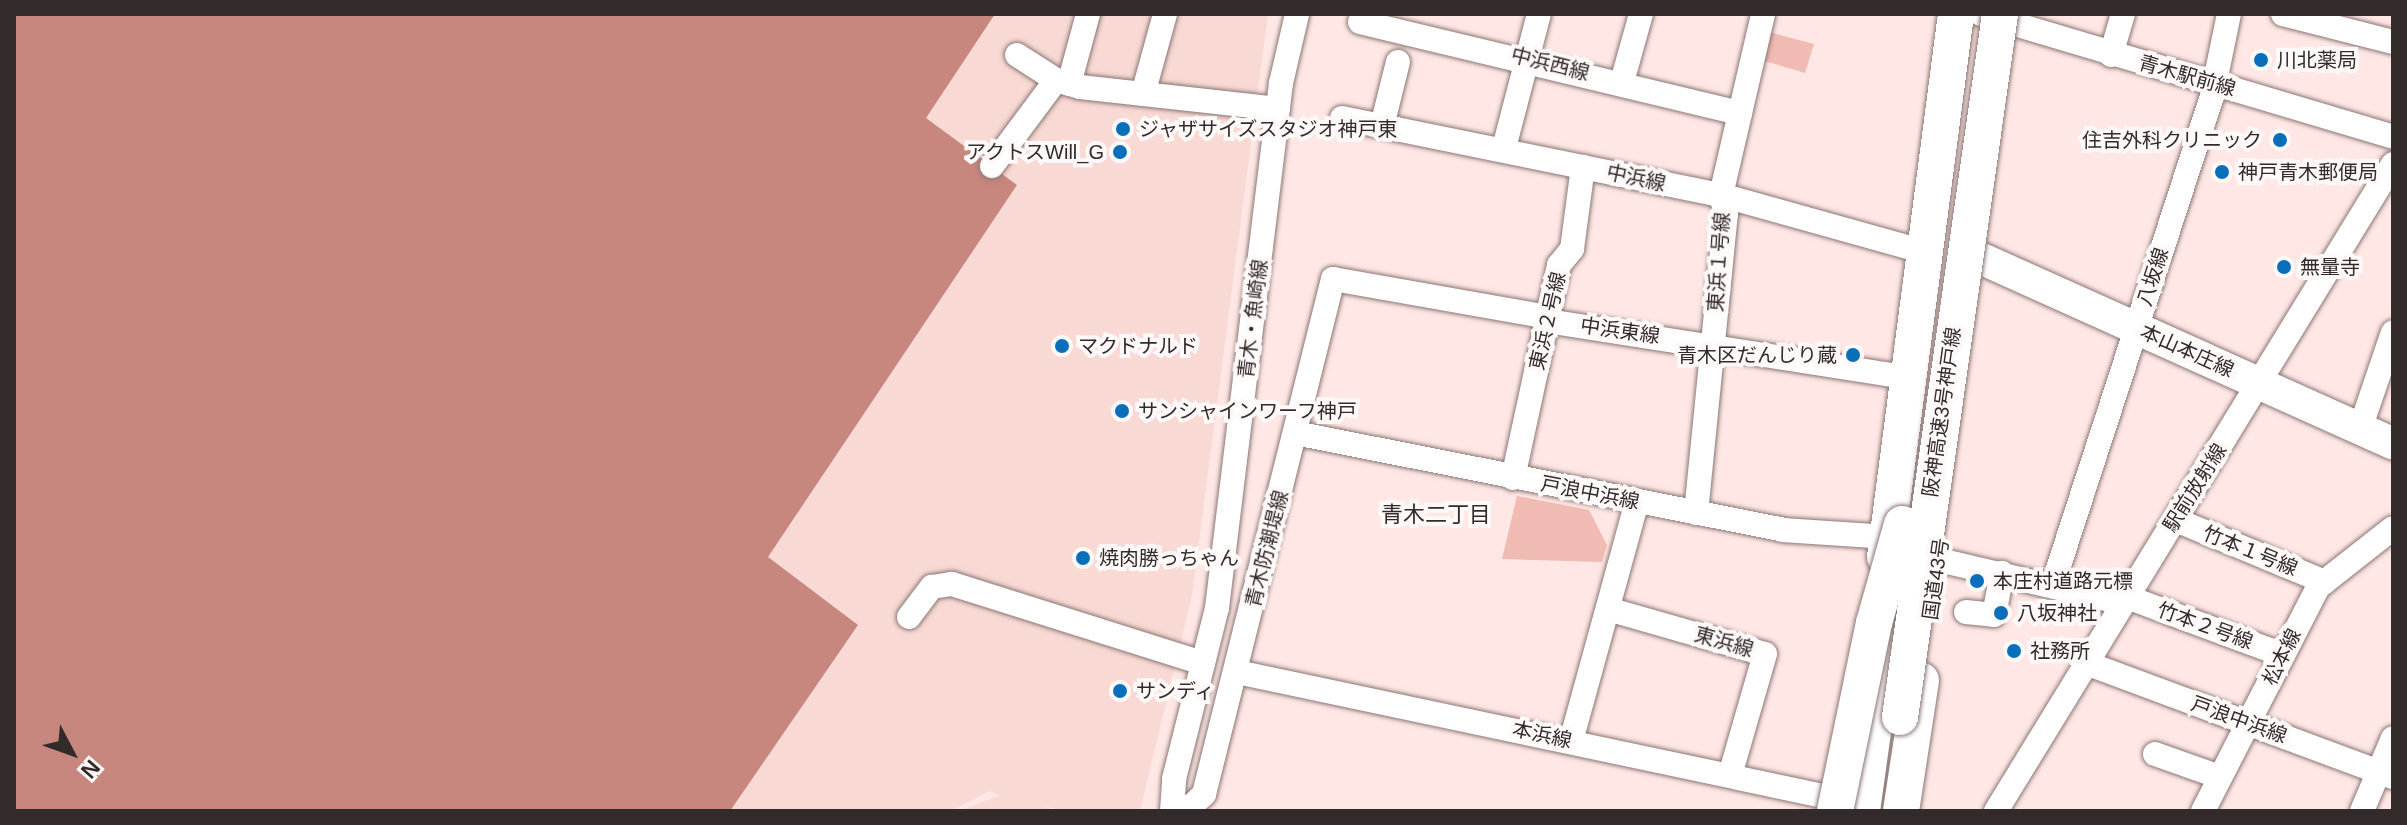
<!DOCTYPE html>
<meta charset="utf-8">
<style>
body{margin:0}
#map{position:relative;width:2407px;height:825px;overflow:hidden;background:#fee7e4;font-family:Helvetica,"Noto Sans JP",sans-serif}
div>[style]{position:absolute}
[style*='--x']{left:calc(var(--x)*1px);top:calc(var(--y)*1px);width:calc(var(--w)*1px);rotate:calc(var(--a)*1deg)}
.built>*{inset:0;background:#f8d9d4}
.green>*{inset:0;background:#f0bbb3}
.water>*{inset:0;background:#c7867e}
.roads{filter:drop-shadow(0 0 2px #8a7674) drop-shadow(0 0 2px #8a7674)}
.minor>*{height:24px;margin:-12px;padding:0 12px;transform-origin:12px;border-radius:12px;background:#fff}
.major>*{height:32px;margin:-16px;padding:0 16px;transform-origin:16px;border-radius:16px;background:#fff}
.highway>*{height:36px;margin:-18px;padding:0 18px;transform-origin:18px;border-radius:18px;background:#fff}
.bridges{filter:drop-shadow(0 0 2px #8a7674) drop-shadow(0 0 2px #8a7674)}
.highway-bridge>*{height:36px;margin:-18px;padding:0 18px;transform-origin:18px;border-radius:18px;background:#fff}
.dots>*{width:22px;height:22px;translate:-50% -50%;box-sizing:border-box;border:4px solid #fef9f9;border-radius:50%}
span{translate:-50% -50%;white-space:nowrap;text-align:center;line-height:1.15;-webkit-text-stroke:8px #fef9f9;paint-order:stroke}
.poi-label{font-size:20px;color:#332b2a}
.left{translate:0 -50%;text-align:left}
.right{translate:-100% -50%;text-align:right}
.street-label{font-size:20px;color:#332b2a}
.neighbourhood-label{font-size:22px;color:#332b2a}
.frame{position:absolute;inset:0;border:16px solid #332b2a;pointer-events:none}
.north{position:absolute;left:32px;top:713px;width:80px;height:80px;-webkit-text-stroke:6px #fef9f9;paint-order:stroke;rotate:131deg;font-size:22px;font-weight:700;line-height:32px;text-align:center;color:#332b2a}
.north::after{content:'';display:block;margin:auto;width:28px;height:36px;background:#332b2a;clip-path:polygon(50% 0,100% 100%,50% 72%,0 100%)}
</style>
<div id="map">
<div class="built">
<div style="clip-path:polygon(995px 14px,1268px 14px,1192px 595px,1140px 811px,1063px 811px,1043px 806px,1057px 811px,959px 811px,1001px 795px,989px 791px,951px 811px,729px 811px,858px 625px,767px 557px,1017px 185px,925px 118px)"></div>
</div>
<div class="green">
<div style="clip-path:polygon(1769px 32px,1814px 44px,1805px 73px,1761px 60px)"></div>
<div style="clip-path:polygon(1517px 496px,1589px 510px,1607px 545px,1602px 562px,1502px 559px)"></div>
</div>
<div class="water">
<div style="clip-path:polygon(14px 14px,995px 14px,926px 118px,1017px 185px,768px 557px,858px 625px,730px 811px,14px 811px)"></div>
</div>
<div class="roads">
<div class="minor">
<div style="--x:1981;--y:14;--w:430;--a:16.6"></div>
<div style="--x:2283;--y:14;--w:114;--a:14.3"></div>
<div style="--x:1360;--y:22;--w:391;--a:13.5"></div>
<div style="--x:1017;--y:55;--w:46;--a:32.7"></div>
<div style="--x:1056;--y:80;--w:25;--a:16"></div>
<div style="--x:1080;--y:87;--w:199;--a:6.3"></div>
<div style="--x:2111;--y:55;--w:43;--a:-73.7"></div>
<div style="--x:1622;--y:82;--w:71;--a:-74.4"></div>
<div style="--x:1069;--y:84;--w:73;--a:-74.8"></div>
<div style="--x:1143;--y:94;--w:83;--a:-74.6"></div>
<div style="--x:1342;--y:118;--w:387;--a:11.5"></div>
<div style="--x:1721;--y:195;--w:212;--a:15.6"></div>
<div style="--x:1382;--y:126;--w:66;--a:-76"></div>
<div style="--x:1504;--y:148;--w:138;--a:-75.4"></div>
<div style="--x:992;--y:166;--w:107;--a:-53.3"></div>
<div style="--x:2360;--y:429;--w:102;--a:-71.2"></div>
<div style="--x:1295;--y:433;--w:498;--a:11.2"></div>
<div style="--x:1783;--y:530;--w:105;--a:3.8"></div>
<div style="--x:1513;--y:478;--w:218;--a:-77.8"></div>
<div style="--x:1559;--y:265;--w:21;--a:-51"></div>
<div style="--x:1572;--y:249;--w:83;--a:-82.4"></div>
<div style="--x:1696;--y:513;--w:301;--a:-84.3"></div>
<div style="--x:1726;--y:214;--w:20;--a:-105"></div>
<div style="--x:1721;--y:195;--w:186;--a:-76.9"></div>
<div style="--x:2176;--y:520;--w:161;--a:22.6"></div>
<div style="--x:1939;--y:560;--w:188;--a:13.2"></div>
<div style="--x:2053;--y:584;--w:513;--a:-71.95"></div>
<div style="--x:2212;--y:96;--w:84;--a:-78.3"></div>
<div style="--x:2127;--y:597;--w:166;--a:20.4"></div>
<div style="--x:1608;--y:609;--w:163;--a:16"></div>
<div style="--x:1765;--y:654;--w:126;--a:106.1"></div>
<div style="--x:1966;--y:612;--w:28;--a:6"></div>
<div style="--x:1994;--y:615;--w:43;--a:-79.2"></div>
<div style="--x:909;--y:617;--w:38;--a:-53"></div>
<div style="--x:932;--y:587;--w:20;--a:-9"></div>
<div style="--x:952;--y:584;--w:263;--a:17.5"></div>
<div style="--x:2086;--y:663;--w:327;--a:20.4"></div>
<div style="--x:1237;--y:672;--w:623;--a:11.94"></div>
<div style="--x:1571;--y:741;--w:248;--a:-74.6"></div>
<div style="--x:2155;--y:754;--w:69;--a:19.5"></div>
<div style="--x:1172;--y:811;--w:32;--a:-86"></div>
<div style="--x:1174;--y:779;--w:176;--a:-75.9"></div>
<div style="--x:1217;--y:608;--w:529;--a:-83.05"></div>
<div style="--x:1281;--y:83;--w:71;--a:-76.9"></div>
<div style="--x:1186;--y:811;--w:25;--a:-43"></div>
<div style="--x:1204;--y:794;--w:531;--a:-75.94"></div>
<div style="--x:1333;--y:279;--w:207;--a:10"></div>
<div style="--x:1537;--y:315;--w:12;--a:31"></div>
<div style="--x:1547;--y:321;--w:366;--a:8.9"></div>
<div style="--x:1996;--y:811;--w:759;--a:-58.47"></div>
<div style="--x:2203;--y:811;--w:252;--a:-62.8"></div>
<div style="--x:2318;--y:587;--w:95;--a:-38.2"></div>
<div style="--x:2362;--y:811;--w:79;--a:-67"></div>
</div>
<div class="major">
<div style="--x:1980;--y:258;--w:453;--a:24.2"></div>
</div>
<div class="highway">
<div style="--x:1885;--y:557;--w:548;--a:-82.55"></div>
<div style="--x:1862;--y:811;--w:175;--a:-82.1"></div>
<div style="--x:1901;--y:811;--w:132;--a:-81.3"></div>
</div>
</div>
<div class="bridges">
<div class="highway-bridge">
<div style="--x:1900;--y:717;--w:710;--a:-81.9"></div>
<div style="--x:1835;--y:811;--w:192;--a:-78.3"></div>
<div style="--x:1874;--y:623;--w:103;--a:-74.2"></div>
</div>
</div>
<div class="dots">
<div style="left:2261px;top:60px;background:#096fbb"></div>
<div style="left:1123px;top:129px;background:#096fbb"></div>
<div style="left:2280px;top:140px;background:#096fbb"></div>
<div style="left:1120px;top:152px;background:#096fbb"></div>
<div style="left:2222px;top:172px;background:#096fbb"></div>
<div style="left:2284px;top:267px;background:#096fbb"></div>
<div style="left:1062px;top:346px;background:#096fbb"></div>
<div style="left:1853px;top:355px;background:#096fbb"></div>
<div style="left:1122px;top:411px;background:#096fbb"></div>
<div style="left:1083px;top:558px;background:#096fbb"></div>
<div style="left:1977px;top:581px;background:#096fbb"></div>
<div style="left:2001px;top:613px;background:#096fbb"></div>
<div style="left:2014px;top:651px;background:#096fbb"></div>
<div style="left:1120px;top:691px;background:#096fbb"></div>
</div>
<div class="poi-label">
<span class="left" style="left:2277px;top:60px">川北薬局</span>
<span class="left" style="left:1139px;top:129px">ジャザサイズスタジオ神戸東</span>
<span class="right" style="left:2262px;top:140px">住吉外科クリニック</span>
<span class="right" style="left:1104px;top:152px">アクトスWill_G</span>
<span class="left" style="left:2238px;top:172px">神戸青木郵便局</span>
<span class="left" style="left:2300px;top:267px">無量寺</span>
<span class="left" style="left:1078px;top:346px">マクドナルド</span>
<span class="right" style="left:1837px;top:355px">青木区だんじり蔵</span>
<span class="left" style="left:1138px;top:411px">サンシャインワーフ神戸</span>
<span class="left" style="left:1099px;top:558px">焼肉勝っちゃん</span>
<span class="left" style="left:1993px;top:581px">本庄村道路元標</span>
<span class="left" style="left:2017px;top:613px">八坂神社</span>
<span class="left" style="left:2030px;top:651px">社務所</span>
<span class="left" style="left:1136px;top:691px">サンディ</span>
</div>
<div class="street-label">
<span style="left:1550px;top:64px;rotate:14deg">中浜西線</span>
<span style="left:2187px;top:76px;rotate:16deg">青木駅前線</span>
<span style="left:1636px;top:178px;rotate:12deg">中浜線</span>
<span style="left:1719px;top:262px;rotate:-86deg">東浜１号線</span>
<span style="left:2153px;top:277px;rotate:-72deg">八坂線</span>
<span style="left:1253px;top:319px;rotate:-83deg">青木・魚崎線</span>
<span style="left:1548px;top:321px;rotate:-77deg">東浜２号線</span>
<span style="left:1620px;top:331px;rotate:8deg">中浜東線</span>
<span style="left:2187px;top:351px;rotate:24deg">本山本庄線</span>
<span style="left:1942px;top:412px;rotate:-82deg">阪神高速3号神戸線</span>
<span style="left:2195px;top:488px;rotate:-58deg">駅前放射線</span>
<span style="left:1590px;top:493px;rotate:11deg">戸浪中浜線</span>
<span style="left:1267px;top:549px;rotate:-76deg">青木防潮堤線</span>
<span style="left:2250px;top:551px;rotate:22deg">竹本１号線</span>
<span style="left:1936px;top:579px;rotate:-82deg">国道43号</span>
<span style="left:2205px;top:626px;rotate:20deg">竹本２号線</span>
<span style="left:1724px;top:642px;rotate:16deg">東浜線</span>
<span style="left:2282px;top:657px;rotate:-63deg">松本線</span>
<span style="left:2239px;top:720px;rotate:20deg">戸浪中浜線</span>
<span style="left:1542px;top:735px;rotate:12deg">本浜線</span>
</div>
<div class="neighbourhood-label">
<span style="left:1436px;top:515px">青木二丁目</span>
</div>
<div class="frame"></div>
<div class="north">N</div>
</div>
